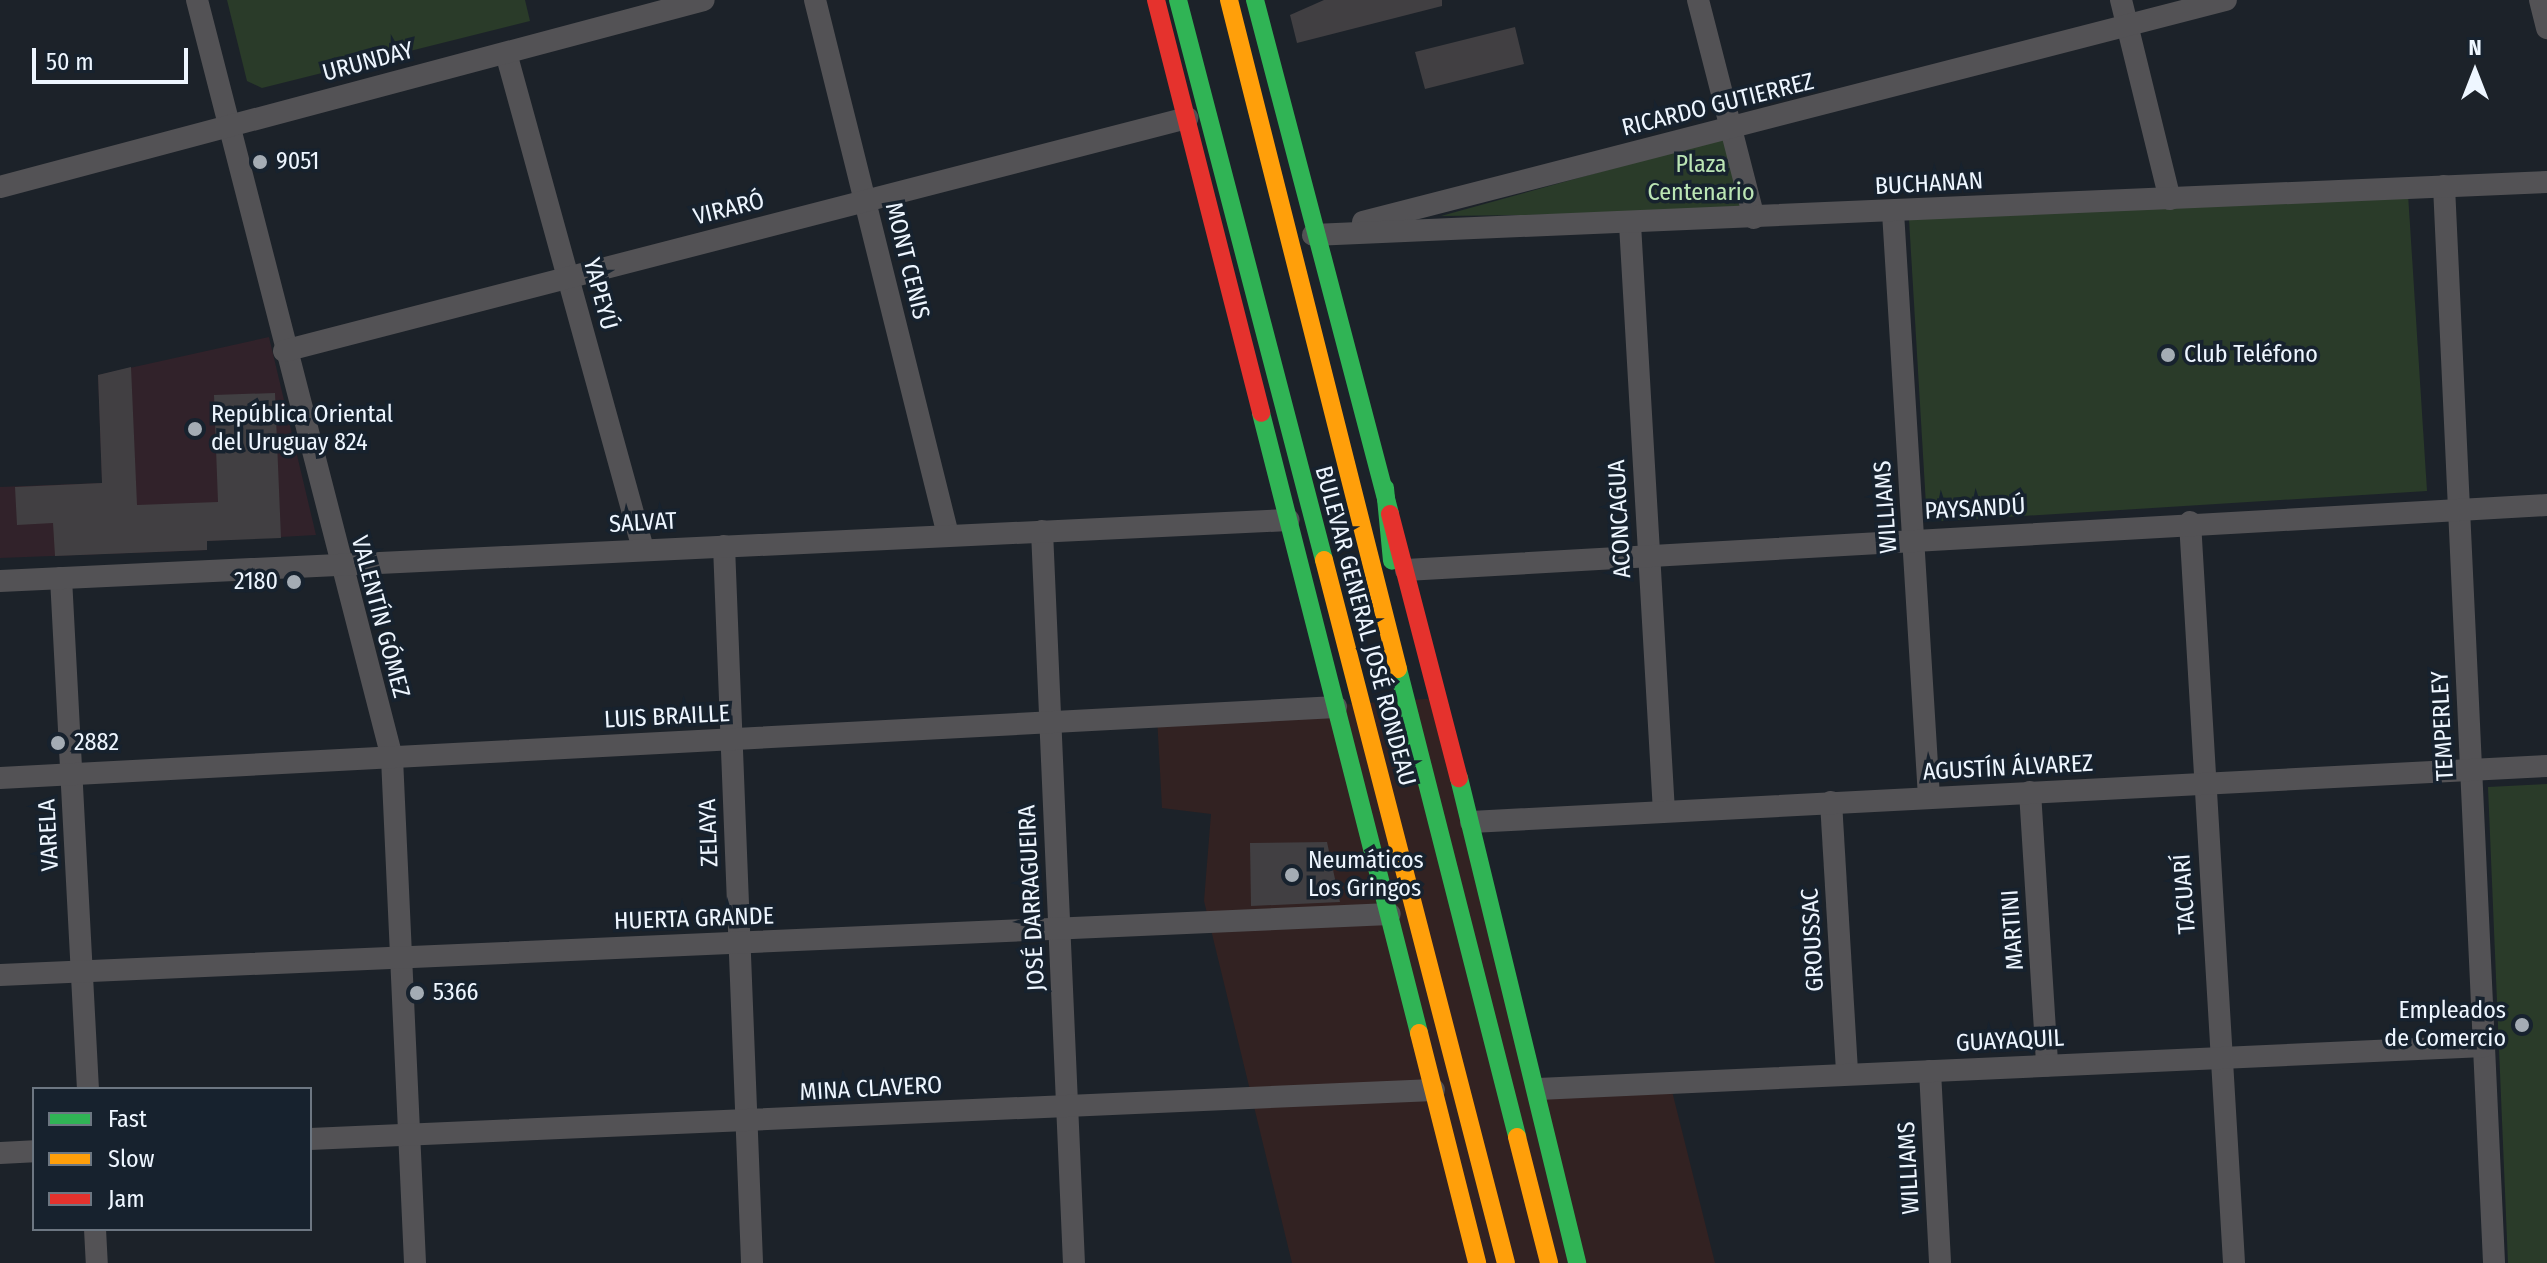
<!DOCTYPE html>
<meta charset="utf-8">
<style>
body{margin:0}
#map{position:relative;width:2547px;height:1263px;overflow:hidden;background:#1c2229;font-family:"Fira Sans Condensed",sans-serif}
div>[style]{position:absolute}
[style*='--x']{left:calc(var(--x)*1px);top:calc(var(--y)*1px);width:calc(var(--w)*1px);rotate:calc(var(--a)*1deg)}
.commercial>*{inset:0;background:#322222}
.education>*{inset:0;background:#31222a}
.green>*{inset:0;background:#2a3b29}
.building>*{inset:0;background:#413f42}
.street>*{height:22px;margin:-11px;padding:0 11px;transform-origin:11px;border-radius:11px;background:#535255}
.fast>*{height:18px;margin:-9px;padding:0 9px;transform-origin:9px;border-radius:9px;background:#30b455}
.slow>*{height:18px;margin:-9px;padding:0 9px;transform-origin:9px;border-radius:9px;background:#ff9f0a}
.jam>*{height:18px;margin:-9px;padding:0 9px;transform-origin:9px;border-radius:9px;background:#e5322d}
.dots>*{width:22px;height:22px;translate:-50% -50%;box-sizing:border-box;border:4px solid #17222e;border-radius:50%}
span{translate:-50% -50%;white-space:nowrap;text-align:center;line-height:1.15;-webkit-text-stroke:7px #17222e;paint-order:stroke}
.street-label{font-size:24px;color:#eef6ff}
.poi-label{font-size:24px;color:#eef6ff}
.left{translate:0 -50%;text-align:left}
.right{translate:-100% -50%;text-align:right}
.park-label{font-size:24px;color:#bbe5b4}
.legend{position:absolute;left:32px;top:1087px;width:280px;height:144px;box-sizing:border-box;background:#17222e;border:2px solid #6d7782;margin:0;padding:10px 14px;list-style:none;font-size:24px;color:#eef6ff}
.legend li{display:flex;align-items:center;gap:16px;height:40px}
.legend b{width:40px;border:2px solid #6d7782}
.north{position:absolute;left:2435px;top:32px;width:80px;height:80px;-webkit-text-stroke:6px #17222e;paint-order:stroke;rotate:0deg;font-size:22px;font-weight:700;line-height:32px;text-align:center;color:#eef6ff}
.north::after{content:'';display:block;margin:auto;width:28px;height:36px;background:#eef6ff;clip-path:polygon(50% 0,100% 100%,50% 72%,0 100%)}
.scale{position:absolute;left:32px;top:48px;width:156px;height:36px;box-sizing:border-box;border:4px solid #eef6ff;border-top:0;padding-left:10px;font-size:24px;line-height:28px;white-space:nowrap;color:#eef6ff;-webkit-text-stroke:6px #17222e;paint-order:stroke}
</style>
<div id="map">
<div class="commercial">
<div style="clip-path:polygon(1439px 698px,1538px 1088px,1670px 1083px,1715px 1263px,1292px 1263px,1204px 901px,1211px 814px,1162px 808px,1157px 717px)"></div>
</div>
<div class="education">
<div style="clip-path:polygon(269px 337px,316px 535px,207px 541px,207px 550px,0 558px,0 487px,102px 483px,98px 375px)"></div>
</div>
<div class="green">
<div style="clip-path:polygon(227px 0,525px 0,530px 21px,262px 88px,247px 81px)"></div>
<div style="clip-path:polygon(1726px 137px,1746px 212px,1441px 216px)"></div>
<div style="clip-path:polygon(2408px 194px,2427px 491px,1927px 522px,1909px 219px)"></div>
<div style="clip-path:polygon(2547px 784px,2547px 1263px,2508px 1263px,2488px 787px)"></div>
</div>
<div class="building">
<div style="clip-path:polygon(1324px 0,1442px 0,1442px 6px,1297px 43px,1290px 15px)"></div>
<div style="clip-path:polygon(1515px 27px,1524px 64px,1425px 89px,1415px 52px)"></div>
<div style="clip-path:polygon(131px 367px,137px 505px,218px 502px,214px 395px,275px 393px,281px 538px,207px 541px,207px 550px,55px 556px,53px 523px,17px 525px,15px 487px,102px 483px,98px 375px)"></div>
<div style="clip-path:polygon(1327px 842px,1340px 902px,1251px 906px,1250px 843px)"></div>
</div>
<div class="street">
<div style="--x:197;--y:0;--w:783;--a:75.57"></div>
<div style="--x:392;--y:758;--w:506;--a:87.39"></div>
<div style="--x:815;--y:0;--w:551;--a:76.04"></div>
<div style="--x:1698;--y:0;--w:225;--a:75.6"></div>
<div style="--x:2121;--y:0;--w:205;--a:76.2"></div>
<div style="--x:2540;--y:0;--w:29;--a:76"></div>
<div style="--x:506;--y:53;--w:515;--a:74.56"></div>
<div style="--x:2444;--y:186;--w:1078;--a:87.34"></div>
<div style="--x:0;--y:187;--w:728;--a:-14.88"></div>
<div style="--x:1893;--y:212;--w:587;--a:86.48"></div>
<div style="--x:1363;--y:222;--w:891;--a:-14.43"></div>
<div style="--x:1630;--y:224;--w:588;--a:86.69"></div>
<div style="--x:1313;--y:235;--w:1235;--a:-2.46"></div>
<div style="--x:284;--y:351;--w:933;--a:-14.47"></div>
<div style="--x:2190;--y:522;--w:742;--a:86.6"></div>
<div style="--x:1042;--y:531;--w:733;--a:87.5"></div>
<div style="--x:724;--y:546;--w:718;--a:87.76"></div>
<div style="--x:1406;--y:570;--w:1143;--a:-3.26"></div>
<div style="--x:61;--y:578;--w:512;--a:86.98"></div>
<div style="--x:0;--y:581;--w:1290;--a:-2.71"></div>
<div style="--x:0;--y:778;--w:1338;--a:-3.04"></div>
<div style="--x:2030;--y:792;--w:274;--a:86.4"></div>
<div style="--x:1831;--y:802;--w:272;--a:86.6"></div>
<div style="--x:1471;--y:822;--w:1077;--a:-2.98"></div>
<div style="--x:0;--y:975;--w:1391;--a:-2.51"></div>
<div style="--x:1930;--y:1071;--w:192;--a:87"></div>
<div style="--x:1538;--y:1089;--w:947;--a:-2.6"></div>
<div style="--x:310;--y:1139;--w:1125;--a:-2.5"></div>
<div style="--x:0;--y:1153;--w:34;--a:-3"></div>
<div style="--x:95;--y:1229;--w:34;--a:87"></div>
</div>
<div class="fast">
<div style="--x:1178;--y:0;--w:579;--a:75.39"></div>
<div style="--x:1255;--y:0;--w:531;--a:75.28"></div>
<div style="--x:1261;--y:413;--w:640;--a:75.7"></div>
<div style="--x:1385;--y:488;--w:73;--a:84.5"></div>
<div style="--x:1398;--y:669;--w:483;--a:75.7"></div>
<div style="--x:1459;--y:778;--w:499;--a:76.3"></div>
</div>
<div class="slow">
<div style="--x:1229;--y:0;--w:690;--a:75.82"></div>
<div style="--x:1324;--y:560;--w:726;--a:75.49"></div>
<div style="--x:1419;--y:1033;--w:237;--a:75.8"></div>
<div style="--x:1517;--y:1137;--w:130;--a:75.7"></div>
</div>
<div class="jam">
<div style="--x:1156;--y:0;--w:426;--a:75.7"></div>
<div style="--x:1390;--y:514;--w:273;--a:75.4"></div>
</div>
<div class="dots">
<div style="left:260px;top:162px;background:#a4acb4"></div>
<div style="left:2168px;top:355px;background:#a4acb4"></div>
<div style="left:195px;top:429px;background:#a4acb4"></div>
<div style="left:294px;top:582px;background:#a4acb4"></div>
<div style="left:58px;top:743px;background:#a4acb4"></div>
<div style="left:1292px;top:875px;background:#a4acb4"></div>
<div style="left:417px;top:993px;background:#a4acb4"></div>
<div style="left:2522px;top:1025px;background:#a4acb4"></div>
</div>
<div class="street-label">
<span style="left:368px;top:62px;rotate:-15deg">URUNDAY</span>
<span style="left:1718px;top:105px;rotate:-14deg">RICARDO GUTIERREZ</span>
<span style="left:1929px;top:184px;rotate:-3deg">BUCHANAN</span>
<span style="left:729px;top:209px;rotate:-14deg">VIRARÓ</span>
<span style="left:907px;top:261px;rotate:76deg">MONT CENIS</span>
<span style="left:600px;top:294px;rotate:75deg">YAPEYÚ</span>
<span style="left:1886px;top:507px;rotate:-94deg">WILLIAMS</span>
<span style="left:1975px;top:509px;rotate:-3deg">PAYSANDÚ</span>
<span style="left:1620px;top:519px;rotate:-93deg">ACONCAGUA</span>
<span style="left:643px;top:523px;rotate:-3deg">SALVAT</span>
<span style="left:380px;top:617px;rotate:75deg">VALENTÍN GÓMEZ</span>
<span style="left:1365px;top:626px;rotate:75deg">BULEVAR GENERAL JOSÉ RONDEAU</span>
<span style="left:667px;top:717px;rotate:-3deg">LUIS BRAILLE</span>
<span style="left:2443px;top:726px;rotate:-93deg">TEMPERLEY</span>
<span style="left:2008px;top:768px;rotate:-3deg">AGUSTÍN ÁLVAREZ</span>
<span style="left:709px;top:833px;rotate:-92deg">ZELAYA</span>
<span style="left:49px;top:835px;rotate:-93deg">VARELA</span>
<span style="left:2185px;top:894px;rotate:-94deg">TACUARÍ</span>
<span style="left:1032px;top:898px;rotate:-93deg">JOSÉ DARRAGUEIRA</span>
<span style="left:694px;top:919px;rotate:-2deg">HUERTA GRANDE</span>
<span style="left:2013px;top:930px;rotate:-94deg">MARTINI</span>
<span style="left:1813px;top:940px;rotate:-93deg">GROUSSAC</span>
<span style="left:2010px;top:1041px;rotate:-3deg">GUAYAQUIL</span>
<span style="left:871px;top:1089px;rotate:-3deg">MINA CLAVERO</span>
<span style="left:1909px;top:1168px;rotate:-93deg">WILLIAMS</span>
</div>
<div class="poi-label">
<span class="left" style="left:276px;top:162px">9051</span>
<span class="left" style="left:2184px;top:355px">Club Teléfono</span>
<span class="left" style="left:211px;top:429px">República Oriental<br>del Uruguay 824</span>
<span class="right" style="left:278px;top:582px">2180</span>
<span class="left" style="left:74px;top:743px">2882</span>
<span class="left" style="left:1308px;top:875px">Neumáticos<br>Los Gringos</span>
<span class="left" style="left:433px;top:993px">5366</span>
<span class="right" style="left:2506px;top:1025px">Empleados<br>de Comercio</span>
</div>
<div class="park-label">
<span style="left:1701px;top:179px">Plaza<br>Centenario</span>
</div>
<ul class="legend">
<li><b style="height:10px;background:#30b455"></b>Fast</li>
<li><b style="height:10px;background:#ff9f0a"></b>Slow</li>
<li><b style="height:10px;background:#e5322d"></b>Jam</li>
</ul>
<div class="north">N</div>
<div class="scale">50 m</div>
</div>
